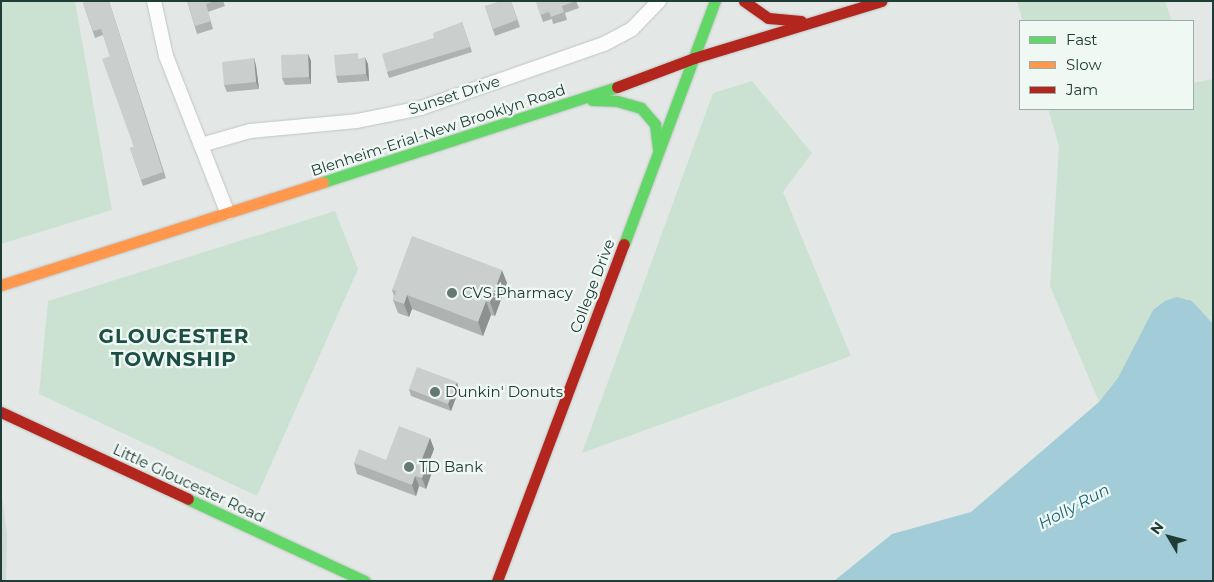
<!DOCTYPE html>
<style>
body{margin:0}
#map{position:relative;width:1214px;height:582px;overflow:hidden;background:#e3e8e6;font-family:Montserrat,sans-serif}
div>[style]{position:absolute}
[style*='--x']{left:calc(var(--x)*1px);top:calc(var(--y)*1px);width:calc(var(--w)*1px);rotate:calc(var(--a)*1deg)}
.built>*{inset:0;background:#d0dad6}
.green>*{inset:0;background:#cbe2d3}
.water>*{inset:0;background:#a2cdd8}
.roads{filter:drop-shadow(0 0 1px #c0c5c3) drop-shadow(0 0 1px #c0c5c3)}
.street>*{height:14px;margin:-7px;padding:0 7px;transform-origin:7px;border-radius:7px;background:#fbfcfb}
.fast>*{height:11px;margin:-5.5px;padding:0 5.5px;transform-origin:5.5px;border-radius:5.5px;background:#63d668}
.slow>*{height:11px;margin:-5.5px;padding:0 5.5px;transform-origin:5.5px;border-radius:5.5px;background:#ff974d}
.jam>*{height:11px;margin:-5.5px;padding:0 5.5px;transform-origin:5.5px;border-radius:5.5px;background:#b3261e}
.wall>*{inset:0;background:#aeb2b0}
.shaded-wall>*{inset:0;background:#8d9190}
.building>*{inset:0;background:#cacfcd}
.dots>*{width:14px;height:14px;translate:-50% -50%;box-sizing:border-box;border:2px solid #f0f8f4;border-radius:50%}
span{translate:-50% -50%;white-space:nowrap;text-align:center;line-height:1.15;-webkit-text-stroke:4.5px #f0f8f4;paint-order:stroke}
.street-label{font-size:15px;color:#203c36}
.poi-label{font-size:15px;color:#203c36}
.left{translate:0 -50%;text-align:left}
.water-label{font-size:16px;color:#196379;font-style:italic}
.district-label{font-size:20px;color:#1c4e45;font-weight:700;letter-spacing:1px}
.frame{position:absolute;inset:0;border:2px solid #203c36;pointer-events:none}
.legend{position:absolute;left:1019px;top:20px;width:175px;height:90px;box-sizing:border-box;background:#f0f8f4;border:1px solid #9dada8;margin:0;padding:6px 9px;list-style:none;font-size:15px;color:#203c36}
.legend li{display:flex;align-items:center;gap:10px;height:25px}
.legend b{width:25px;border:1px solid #9dada8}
.north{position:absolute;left:1144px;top:512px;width:50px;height:50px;-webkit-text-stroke:4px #f0f8f4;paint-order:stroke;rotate:307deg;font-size:14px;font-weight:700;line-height:20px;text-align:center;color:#203c36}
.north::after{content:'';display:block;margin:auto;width:18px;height:22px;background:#203c36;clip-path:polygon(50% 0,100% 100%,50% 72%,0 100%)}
</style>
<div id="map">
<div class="built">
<div style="clip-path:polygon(1px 490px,7px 534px,6px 581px,1px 581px)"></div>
</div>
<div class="green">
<div style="clip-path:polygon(1px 1px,75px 1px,112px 210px,1px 244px)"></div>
<div style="clip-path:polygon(1017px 1px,1165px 1px,1172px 21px,1023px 21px)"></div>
<div style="clip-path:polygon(1213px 79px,1213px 324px,1186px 298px,1099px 402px,1050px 286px,1059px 146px,1048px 109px,1193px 109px,1193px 83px)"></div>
<div style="clip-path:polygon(752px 81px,812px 153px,783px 192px,851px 356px,582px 453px,713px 93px)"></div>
<div style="clip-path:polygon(335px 211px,358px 269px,257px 496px,39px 394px,48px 301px)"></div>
</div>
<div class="water">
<div style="clip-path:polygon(1177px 297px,1192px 301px,1213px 324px,1213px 581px,834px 581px,892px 534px,971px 512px,1099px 402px,1118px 378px,1153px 310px,1165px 301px)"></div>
</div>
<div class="roads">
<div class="street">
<div style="--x:154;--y:1;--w:56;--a:77.7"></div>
<div style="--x:166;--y:56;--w:168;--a:68.6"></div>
<div style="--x:201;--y:145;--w:51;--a:-15.9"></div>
<div style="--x:250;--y:131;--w:107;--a:-5.3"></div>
<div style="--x:357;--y:121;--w:65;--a:-11.5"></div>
<div style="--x:421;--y:108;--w:194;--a:-19.3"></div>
<div style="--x:604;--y:44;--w:32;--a:-28"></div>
<div style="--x:632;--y:29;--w:39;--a:-46"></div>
</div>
<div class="fast">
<div style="--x:592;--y:100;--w:25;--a:2"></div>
<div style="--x:617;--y:101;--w:25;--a:16"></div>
<div style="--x:641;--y:108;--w:21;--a:49"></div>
<div style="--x:655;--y:124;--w:25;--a:83"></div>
<div style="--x:323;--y:182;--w:309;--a:-17.9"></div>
<div style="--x:624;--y:244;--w:259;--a:-69.5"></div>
<div style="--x:188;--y:499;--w:195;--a:24.9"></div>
</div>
<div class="slow">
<div style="--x:1;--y:285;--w:338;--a:-17.7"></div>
</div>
<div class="jam">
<div style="--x:744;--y:1;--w:29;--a:35"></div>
<div style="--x:768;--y:18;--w:33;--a:5"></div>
<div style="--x:617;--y:87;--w:82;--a:-20.6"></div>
<div style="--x:694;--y:58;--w:196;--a:-16.9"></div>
<div style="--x:1;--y:412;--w:206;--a:24.9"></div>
<div style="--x:497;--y:581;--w:360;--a:-69.4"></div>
</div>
</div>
<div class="wall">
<div style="clip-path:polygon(109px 1px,166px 178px,143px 186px,130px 148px,134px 147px,110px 56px,103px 35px,95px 38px,83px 3px)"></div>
<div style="clip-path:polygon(187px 1px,223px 1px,225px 6px,208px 12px,213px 29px,197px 34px)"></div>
<div style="clip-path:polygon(511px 1px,520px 27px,495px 36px,485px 6px)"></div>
<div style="clip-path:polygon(536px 1px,576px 1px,579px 8px,565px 13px,567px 20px,553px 24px,552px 19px,543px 22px)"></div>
<div style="clip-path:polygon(462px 22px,472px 52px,389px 78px,387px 72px,434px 38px)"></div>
<div style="clip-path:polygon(308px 54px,311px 61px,311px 84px,285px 85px,282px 78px)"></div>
<div style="clip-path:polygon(254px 58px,256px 66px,259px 89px,227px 92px,224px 85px)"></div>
<div style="clip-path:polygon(360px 59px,368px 64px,369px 81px,338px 83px,336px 76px)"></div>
<div style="clip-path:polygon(507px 283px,495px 316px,491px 315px,483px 336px,412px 309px,409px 317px,398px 313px,393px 300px,394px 296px,392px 290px)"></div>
<div style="clip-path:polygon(409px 389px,459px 389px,451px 411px,411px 396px)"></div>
<div style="clip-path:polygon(430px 438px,434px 449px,429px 462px,432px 472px,426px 489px,419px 486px,416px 496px,357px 474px,354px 463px,386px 460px)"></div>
</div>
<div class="shaded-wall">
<div style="clip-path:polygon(308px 54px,311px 61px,311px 84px,309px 77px)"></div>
<div style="clip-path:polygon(365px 57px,368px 64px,369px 81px,366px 74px)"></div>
<div style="clip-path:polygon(254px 58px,256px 66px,259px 89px,256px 82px)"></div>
<div style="clip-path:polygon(502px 270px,507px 283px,495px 316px,490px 302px)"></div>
<div style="clip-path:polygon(407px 295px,412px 309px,409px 317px,404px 304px)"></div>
<div style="clip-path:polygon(486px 301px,491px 315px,483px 336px,478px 322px)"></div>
<div style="clip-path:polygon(457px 382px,459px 389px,451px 411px,448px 404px)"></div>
<div style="clip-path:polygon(430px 438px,434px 449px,429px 462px,432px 472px,426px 489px,422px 478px,422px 459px)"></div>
<div style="clip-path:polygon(415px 476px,419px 486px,416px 496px,412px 485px)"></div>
</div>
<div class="building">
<div style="clip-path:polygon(87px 1px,109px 1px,163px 172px,141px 180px,130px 148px,134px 147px,102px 59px,110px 56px,101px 29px,93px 31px,83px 3px)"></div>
<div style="clip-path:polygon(187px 1px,215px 1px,206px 4px,211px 21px,195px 26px)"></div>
<div style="clip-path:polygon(501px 1px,511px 1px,517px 20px,493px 29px,485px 6px)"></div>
<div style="clip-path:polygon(536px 1px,576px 1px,562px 6px,564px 12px,551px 17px,549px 12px,540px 15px)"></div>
<div style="clip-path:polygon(462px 22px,470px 47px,387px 72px,382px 54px,434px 38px,433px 33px)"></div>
<div style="clip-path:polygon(358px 53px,358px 59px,365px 57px,366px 74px,336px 76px,334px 55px)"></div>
<div style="clip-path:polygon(308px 54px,309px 77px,282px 78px,281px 55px)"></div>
<div style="clip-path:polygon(254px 58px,256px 82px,224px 85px,222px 62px)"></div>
<div style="clip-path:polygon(412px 236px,502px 270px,490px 302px,486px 301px,478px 322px,407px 295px,404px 304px,393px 300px,396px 291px,392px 290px)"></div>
<div style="clip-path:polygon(417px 367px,457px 382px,448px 404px,409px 389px)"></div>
<div style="clip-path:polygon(399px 426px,430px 438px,422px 459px,429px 462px,422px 478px,415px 476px,412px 485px,354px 463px,359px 449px,386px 460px)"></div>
</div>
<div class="dots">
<div style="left:452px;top:293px;background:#647874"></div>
<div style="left:435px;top:392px;background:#647874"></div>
<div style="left:409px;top:467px;background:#647874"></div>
</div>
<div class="street-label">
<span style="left:454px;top:95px;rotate:-18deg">Sunset Drive</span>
<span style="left:438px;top:130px;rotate:-18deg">Blenheim-Erial-New Brooklyn Road</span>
<span style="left:592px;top:286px;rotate:-69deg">College Drive</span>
<span style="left:189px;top:483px;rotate:25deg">Little Gloucester Road</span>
</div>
<div class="poi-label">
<span class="left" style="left:462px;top:293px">CVS Pharmacy</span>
<span class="left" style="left:445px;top:392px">Dunkin' Donuts</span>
<span class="left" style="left:419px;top:467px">TD Bank</span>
</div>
<div class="water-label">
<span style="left:1074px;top:507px;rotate:-28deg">Holly Run</span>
</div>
<div class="district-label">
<span style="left:174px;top:348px">GLOUCESTER<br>TOWNSHIP</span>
</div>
<div class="frame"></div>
<ul class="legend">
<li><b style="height:6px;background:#63d668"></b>Fast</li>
<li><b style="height:6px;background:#ff974d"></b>Slow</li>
<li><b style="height:6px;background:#b3261e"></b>Jam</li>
</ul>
<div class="north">N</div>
</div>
